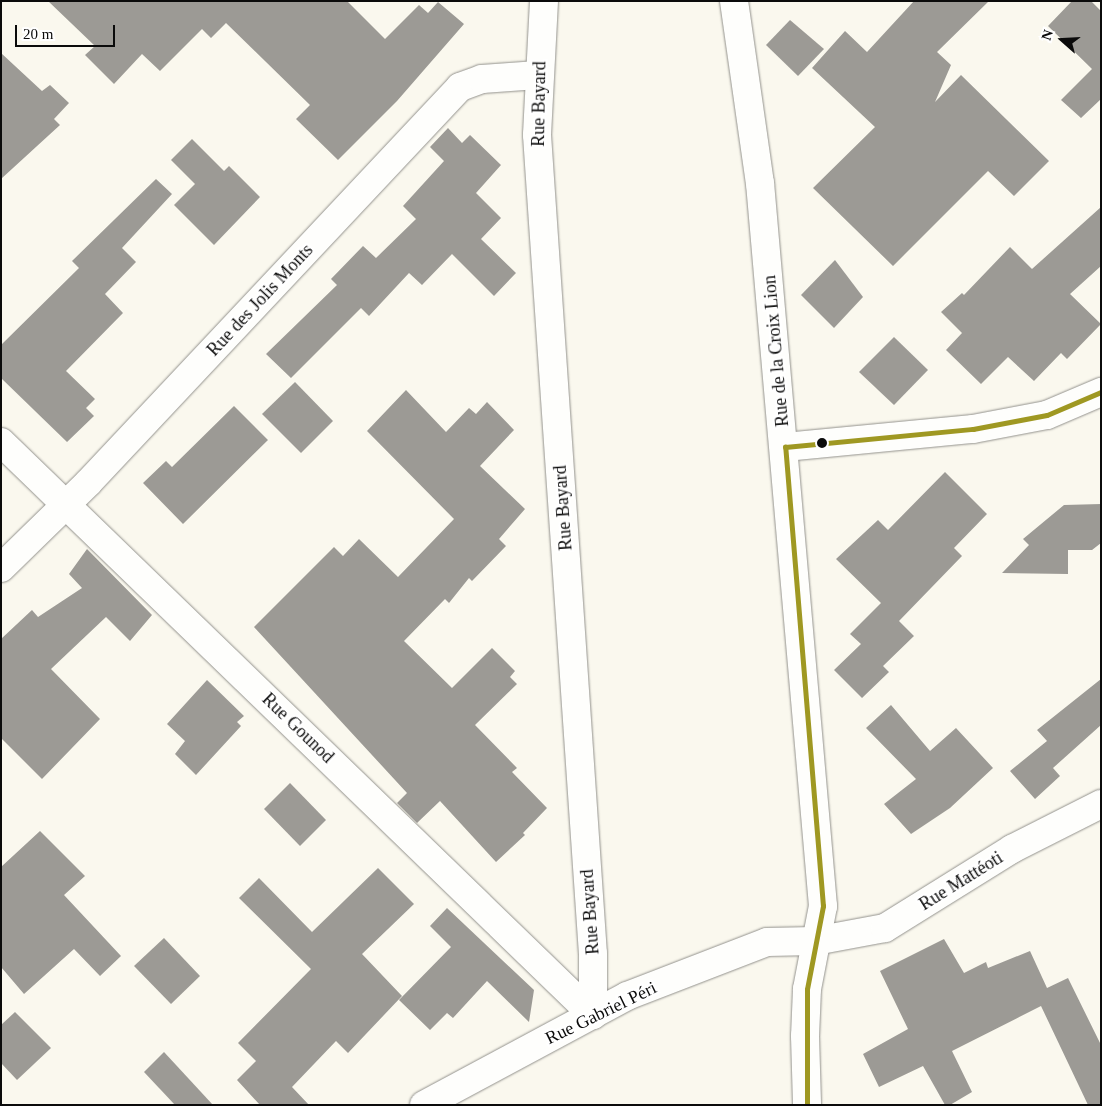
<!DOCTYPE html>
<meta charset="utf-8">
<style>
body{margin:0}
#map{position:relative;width:1102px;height:1106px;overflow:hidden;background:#faf8ee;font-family:"Times New Roman",serif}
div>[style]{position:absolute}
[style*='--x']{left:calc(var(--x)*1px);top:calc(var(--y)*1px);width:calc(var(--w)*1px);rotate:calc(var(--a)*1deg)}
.building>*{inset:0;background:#9c9a95}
.roads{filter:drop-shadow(0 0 1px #93928d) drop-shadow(0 0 1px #93928d)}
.street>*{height:28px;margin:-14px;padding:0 14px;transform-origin:14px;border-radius:14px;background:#fefefc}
.bus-1>*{height:5px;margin:-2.5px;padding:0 2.5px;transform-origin:2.5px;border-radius:2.5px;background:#9f9822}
.dots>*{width:14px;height:14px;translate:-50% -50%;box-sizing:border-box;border:2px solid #fff;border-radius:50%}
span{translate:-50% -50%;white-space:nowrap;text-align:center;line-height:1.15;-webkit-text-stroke:5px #fff;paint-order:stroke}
.street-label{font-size:18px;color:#0b0b0b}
.frame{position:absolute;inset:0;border:2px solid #0b0b0b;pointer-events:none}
.north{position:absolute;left:1037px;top:15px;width:50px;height:50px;-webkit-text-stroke:4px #fff;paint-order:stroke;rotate:289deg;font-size:14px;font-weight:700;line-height:20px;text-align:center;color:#0b0b0b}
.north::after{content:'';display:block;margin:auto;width:18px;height:22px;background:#0b0b0b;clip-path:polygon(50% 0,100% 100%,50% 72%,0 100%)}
.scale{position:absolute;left:15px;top:25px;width:100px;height:22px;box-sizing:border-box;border:2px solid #0b0b0b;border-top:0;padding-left:6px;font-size:15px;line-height:18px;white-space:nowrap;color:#0b0b0b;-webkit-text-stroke:4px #fff;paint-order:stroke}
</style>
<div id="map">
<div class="building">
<div style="clip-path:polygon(48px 1px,347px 1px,385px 39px,419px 5px,428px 13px,438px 2px,464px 24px,397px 101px,338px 160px,296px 119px,310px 105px,226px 23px,211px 38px,202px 29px,160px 71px,142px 54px,114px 84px,85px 55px,95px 46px)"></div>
<div style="clip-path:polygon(914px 1px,989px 1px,937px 52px,951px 65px,935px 102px,961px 75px,1049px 161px,1014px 196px,988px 171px,893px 266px,813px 188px,875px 127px,812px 68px,845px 31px,867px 52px)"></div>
<div style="clip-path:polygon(1072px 1px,1091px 1px,1101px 11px,1101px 99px,1081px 118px,1061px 100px,1092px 69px,1048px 26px)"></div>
<div style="clip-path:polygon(790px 20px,824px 49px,798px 76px,766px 45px)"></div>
<div style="clip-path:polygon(1px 53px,42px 91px,50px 85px,69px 103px,54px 119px,60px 125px,1px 179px)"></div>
<div style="clip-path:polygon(448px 128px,462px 143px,470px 135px,501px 165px,476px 193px,501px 218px,481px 239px,516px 273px,494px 296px,452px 254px,422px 285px,409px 273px,369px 316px,361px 308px,291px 378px,266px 354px,337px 285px,331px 279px,363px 246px,376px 258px,416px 219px,403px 206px,444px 161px,430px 147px)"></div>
<div style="clip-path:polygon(192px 139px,224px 171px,229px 166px,260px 197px,214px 245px,174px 205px,195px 184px,171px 160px)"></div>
<div style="clip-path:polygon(156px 179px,172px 194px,122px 248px,136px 262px,105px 294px,123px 313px,66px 371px,95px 399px,86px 408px,94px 416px,67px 442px,1px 378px,1px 345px,79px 268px,72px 261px)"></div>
<div style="clip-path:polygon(1101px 207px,1101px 266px,1070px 294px,1101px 324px,1067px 359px,1061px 353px,1034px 381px,1008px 357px,981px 384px,946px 350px,962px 333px,941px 312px,962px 293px,964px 295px,1010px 247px,1032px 269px)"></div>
<div style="clip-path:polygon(835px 260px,863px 297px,834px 328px,801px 295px)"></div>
<div style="clip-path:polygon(894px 337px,928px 370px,894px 405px,859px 372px)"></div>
<div style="clip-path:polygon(295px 382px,333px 421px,301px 453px,262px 414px)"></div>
<div style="clip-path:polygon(406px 390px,446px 432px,469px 408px,476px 414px,487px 402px,514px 430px,480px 466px,525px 509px,499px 539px,506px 546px,472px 581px,469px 578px,449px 603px,445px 599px,404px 641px,452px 688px,492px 648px,515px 671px,510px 677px,517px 684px,475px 725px,517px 768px,512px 772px,547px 808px,523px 833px,525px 835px,496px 862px,440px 801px,417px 823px,397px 803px,407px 793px,254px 627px,334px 547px,343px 556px,359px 539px,398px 577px,454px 519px,367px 431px)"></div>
<div style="clip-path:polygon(234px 406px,268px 440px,183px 524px,143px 483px,166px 461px,172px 467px)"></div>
<div style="clip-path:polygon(945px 472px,987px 514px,954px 548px,962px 556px,899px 621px,914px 636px,883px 666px,889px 672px,862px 698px,834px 670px,861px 644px,850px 634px,881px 603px,836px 559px,878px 520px,888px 530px)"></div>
<div style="clip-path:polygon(1101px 504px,1101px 543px,1092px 550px,1068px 550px,1068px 574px,1002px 573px,1029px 545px,1023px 539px,1064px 505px)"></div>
<div style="clip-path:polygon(87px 549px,152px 615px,130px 641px,106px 617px,51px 669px,100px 719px,42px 779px,1px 738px,1px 639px,32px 610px,38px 617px,82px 588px,69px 574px)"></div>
<div style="clip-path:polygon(1101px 679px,1101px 725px,1053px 768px,1060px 776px,1035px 799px,1010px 771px,1047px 741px,1037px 730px)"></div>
<div style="clip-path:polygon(207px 680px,244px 716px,237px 722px,241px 726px,196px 775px,175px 754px,185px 741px,167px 724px)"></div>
<div style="clip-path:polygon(891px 705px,930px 751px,956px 728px,993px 768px,950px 808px,911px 834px,884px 804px,916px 779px,866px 728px)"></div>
<div style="clip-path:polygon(290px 783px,326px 820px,300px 846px,264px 809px)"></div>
<div style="clip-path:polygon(40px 831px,85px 876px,64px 895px,121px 956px,100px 976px,74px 949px,24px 994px,1px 967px,1px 867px)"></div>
<div style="clip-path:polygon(378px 868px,414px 904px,362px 954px,402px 996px,348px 1053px,336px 1041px,292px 1087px,309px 1105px,260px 1105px,237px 1080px,256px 1061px,238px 1043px,311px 969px,239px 898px,259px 878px,312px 932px)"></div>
<div style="clip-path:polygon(447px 908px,534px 990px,529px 1022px,487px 981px,453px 1018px,447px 1013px,430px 1030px,399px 1000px,451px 947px,430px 926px)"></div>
<div style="clip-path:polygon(164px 938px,200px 976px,171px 1004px,134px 966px)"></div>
<div style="clip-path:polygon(944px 939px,964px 973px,986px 962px,988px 968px,1030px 951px,1047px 988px,1068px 978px,1101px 1045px,1101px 1105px,1088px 1105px,1041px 1006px,952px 1051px,972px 1092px,950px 1105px,945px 1105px,923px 1066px,879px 1087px,863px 1054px,908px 1029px,880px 971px)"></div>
<div style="clip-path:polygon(15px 1012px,51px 1048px,17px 1080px,1px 1063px,1px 1025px)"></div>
<div style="clip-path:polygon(164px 1052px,213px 1105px,175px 1105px,144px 1072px)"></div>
</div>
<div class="roads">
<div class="street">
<div style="--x:544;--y:1;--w:134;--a:93"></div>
<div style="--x:537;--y:135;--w:821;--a:86.09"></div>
<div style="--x:593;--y:954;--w:61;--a:90"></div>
<div style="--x:734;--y:1;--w:184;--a:81.9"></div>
<div style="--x:760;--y:183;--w:726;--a:85.02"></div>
<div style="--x:823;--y:906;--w:85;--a:100.9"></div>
<div style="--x:807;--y:989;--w:47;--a:92.4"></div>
<div style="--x:805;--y:1036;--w:69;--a:88.3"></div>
<div style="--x:1;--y:442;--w:824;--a:44.07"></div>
<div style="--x:785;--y:447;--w:189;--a:-5.5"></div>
<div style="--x:973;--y:429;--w:75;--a:-10.7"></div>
<div style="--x:1047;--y:415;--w:59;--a:-23.1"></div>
<div style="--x:1;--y:568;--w:122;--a:-44.3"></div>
<div style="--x:88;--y:483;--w:543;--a:-46.79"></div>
<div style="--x:460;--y:87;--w:23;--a:-20"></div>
<div style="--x:482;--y:79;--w:56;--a:-4.1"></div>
<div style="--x:424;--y:1105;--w:230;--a:-28.2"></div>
<div style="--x:627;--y:996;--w:150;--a:-21.1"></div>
<div style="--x:767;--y:942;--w:48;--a:-1.2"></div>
<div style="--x:815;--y:941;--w:71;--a:-10.5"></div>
<div style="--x:885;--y:928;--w:150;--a:-31.9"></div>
<div style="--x:1012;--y:849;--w:100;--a:-26.8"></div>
</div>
</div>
<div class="bus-1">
<div style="--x:807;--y:1105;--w:116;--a:-90"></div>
<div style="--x:807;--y:989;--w:85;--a:-79.1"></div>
<div style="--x:823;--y:906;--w:461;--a:-94.7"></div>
<div style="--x:785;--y:447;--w:189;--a:-5.5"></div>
<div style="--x:973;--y:429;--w:75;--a:-10.7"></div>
<div style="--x:1047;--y:415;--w:59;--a:-23.1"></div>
</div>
<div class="dots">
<div style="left:822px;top:443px;background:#0b0b0b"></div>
</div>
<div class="street-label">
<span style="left:539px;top:104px;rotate:-89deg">Rue Bayard</span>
<span style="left:260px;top:300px;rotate:-47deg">Rue des Jolis Monts</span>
<span style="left:776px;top:351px;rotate:-95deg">Rue de la Croix Lion</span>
<span style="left:563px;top:508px;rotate:-94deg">Rue Bayard</span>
<span style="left:298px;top:728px;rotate:44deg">Rue Gounod</span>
<span style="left:961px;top:881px;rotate:-32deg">Rue Mattéoti</span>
<span style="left:590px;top:912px;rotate:-94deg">Rue Bayard</span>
<span style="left:601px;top:1013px;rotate:-26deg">Rue Gabriel Péri</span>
</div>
<div class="frame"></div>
<div class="north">N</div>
<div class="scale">20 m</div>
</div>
